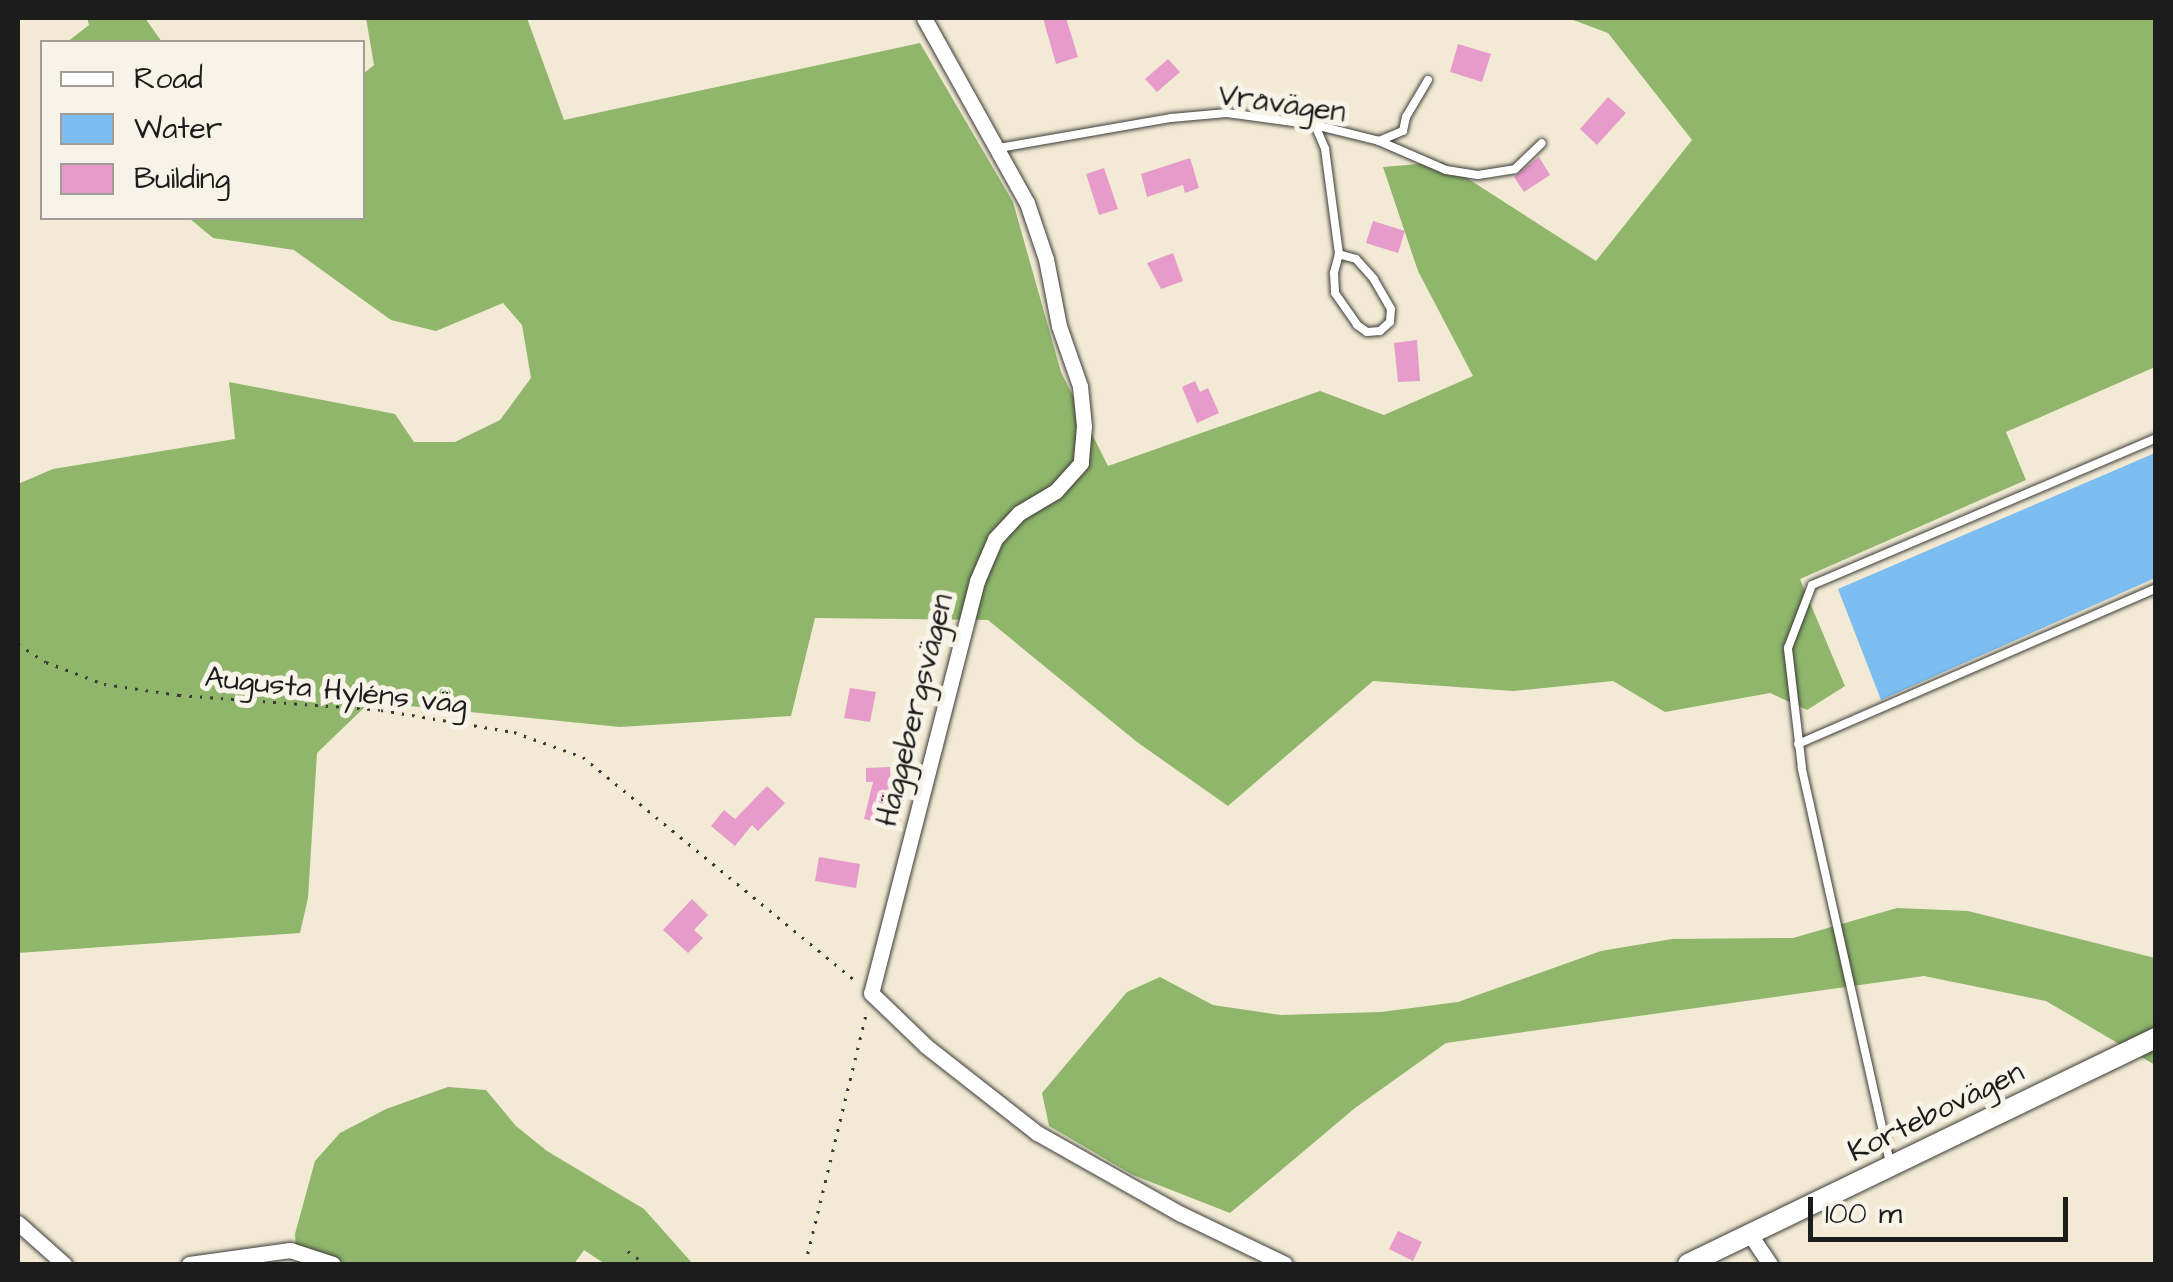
<!DOCTYPE html>
<meta charset="utf-8">
<style>
body{margin:0}
#map{position:relative;width:2173px;height:1282px;overflow:hidden;background:#f2ead4;font-family:"Architects Daughter",sans-serif}
div>[style]{position:absolute}
[style*='--x']{left:calc(var(--x)*1px);top:calc(var(--y)*1px);width:calc(var(--w)*1px);rotate:calc(var(--a)*1deg)}
.forest>*{inset:0;background:#8fb66b}
.water>*{inset:0;background:#7dbef2}
.building>*{inset:0;background:#e79bcb}
.path>*{height:2.5px;margin-top:-1.25px;transform-origin:0;background:repeating-linear-gradient(90deg,#3c3b38 0 2.5px,transparent 0 10.5px)}
.roads{filter:drop-shadow(0 0 2px #3c3b38) drop-shadow(0 0 2px #3c3b38)}
.service>*{height:8px;margin:-4px;padding:0 4px;transform-origin:4px;border-radius:4px;background:#fff}
.minor>*{height:15px;margin:-7.5px;padding:0 7.5px;transform-origin:7.5px;border-radius:7.5px;background:#fff}
.tertiary>*{height:20px;margin:-10px;padding:0 10px;transform-origin:10px;border-radius:10px;background:#fff}
span{translate:-50% -50%;white-space:nowrap;text-align:center;line-height:1.15;-webkit-text-stroke:10px #f7f3e8;paint-order:stroke}
.street-label{font-size:30px;color:#1c1c1c}
.frame{position:absolute;inset:0;border:20px solid #1c1c1c;pointer-events:none}
.legend{position:absolute;left:40px;top:40px;width:325px;height:180px;box-sizing:border-box;background:#f7f3e8;border:2px solid #9f9d96;margin:0;padding:12px 18px;list-style:none;font-size:30px;color:#1c1c1c}
.legend li{display:flex;align-items:center;gap:20px;height:50px}
.legend b{width:50px;border:2px solid #9f9d96}
.scale{position:absolute;left:1808px;top:1197px;width:260px;height:45px;box-sizing:border-box;border:5px solid #1c1c1c;border-top:0;padding-left:12px;font-size:30px;line-height:35px;white-space:nowrap;color:#1c1c1c;-webkit-text-stroke:8px #f7f3e8;paint-order:stroke}
</style>
<div id="map">
<div class="forest">
<div style="clip-path:polygon(87px 18px,145px 18px,162px 42px,67px 42px,89px 25px)"></div>
<div style="clip-path:polygon(366px 18px,527px 18px,564px 120px,920px 43px,1013px 202px,1061px 372px,1108px 466px,1320px 391px,1384px 415px,1473px 376px,1418px 271px,1383px 167px,1442px 162px,1596px 261px,1692px 140px,1608px 33px,1568px 18px,2155px 18px,2155px 367px,2006px 432px,2026px 480px,1800px 579px,1845px 686px,1807px 710px,1770px 693px,1665px 712px,1613px 681px,1513px 691px,1373px 681px,1228px 806px,1137px 742px,988px 620px,815px 618px,791px 716px,620px 727px,370px 702px,317px 753px,308px 898px,300px 933px,18px 953px,18px 484px,53px 469px,235px 439px,229px 382px,395px 414px,414px 442px,455px 442px,500px 420px,531px 378px,522px 325px,503px 303px,436px 331px,391px 320px,294px 250px,213px 238px,189px 218px,362px 218px,363px 74px,374px 65px)"></div>
<div style="clip-path:polygon(1897px 908px,1968px 911px,2155px 958px,2155px 1065px,2046px 1001px,1924px 976px,1446px 1043px,1355px 1108px,1230px 1213px,1133px 1175px,1049px 1126px,1042px 1093px,1127px 992px,1160px 977px,1213px 1005px,1281px 1015px,1381px 1012px,1458px 1002px,1601px 951px,1672px 939px,1793px 938px)"></div>
<div style="clip-path:polygon(448px 1087px,486px 1090px,516px 1126px,547px 1151px,644px 1209px,693px 1264px,605px 1264px,584px 1250px,574px 1264px,297px 1264px,295px 1234px,315px 1161px,340px 1133px,386px 1109px)"></div>
</div>
<div class="water">
<div style="clip-path:polygon(2155px 453px,2155px 578px,1881px 700px,1838px 589px)"></div>
</div>
<div class="building">
<div style="clip-path:polygon(1043px 18px,1066px 18px,1078px 57px,1056px 64px)"></div>
<div style="clip-path:polygon(1458px 44px,1491px 54px,1482px 82px,1450px 72px)"></div>
<div style="clip-path:polygon(1168px 59px,1180px 72px,1157px 92px,1145px 79px)"></div>
<div style="clip-path:polygon(1608px 97px,1626px 113px,1597px 145px,1580px 129px)"></div>
<div style="clip-path:polygon(1539px 157px,1550px 175px,1524px 192px,1514px 177px)"></div>
<div style="clip-path:polygon(1190px 158px,1199px 188px,1185px 193px,1183px 185px,1147px 197px,1141px 174px)"></div>
<div style="clip-path:polygon(1104px 168px,1118px 209px,1099px 215px,1086px 174px)"></div>
<div style="clip-path:polygon(1373px 221px,1405px 231px,1398px 253px,1366px 243px)"></div>
<div style="clip-path:polygon(1173px 253px,1183px 281px,1161px 289px,1147px 263px)"></div>
<div style="clip-path:polygon(1417px 340px,1420px 381px,1398px 382px,1394px 343px)"></div>
<div style="clip-path:polygon(1195px 381px,1200px 392px,1208px 388px,1219px 413px,1197px 423px,1182px 387px)"></div>
<div style="clip-path:polygon(850px 688px,876px 692px,870px 722px,844px 718px)"></div>
<div style="clip-path:polygon(890px 767px,891px 792px,906px 795px,899px 827px,864px 819px,873px 782px,866px 782px,866px 768px)"></div>
<div style="clip-path:polygon(767px 786px,785px 803px,758px 831px,752px 825px,735px 846px,711px 826px,724px 810px,735px 819px)"></div>
<div style="clip-path:polygon(819px 857px,860px 864px,856px 888px,815px 881px)"></div>
<div style="clip-path:polygon(692px 899px,708px 915px,694px 930px,703px 938px,688px 953px,663px 930px)"></div>
<div style="clip-path:polygon(1398px 1231px,1422px 1242px,1413px 1261px,1389px 1249px)"></div>
</div>
<div class="path">
<div style="--x:18;--y:644;--w:33;--a:33"></div>
<div style="--x:46;--y:662;--w:62;--a:20.8"></div>
<div style="--x:104;--y:684;--w:76;--a:8.3"></div>
<div style="--x:179;--y:695;--w:203;--a:4.2"></div>
<div style="--x:381;--y:710;--w:135;--a:9.4"></div>
<div style="--x:514;--y:732;--w:73;--a:19.9"></div>
<div style="--x:583;--y:757;--w:356;--a:39.4"></div>
<div style="--x:628;--y:1251;--w:21;--a:37"></div>
<div style="--x:805;--y:1264;--w:261;--a:-76.3"></div>
</div>
<div class="roads">
<div class="service">
<div style="--x:1315;--y:125;--w:26;--a:67"></div>
<div style="--x:1325;--y:149;--w:106;--a:82.4"></div>
<div style="--x:1339;--y:254;--w:20;--a:105"></div>
<div style="--x:1334;--y:273;--w:20;--a:87"></div>
<div style="--x:1335;--y:293;--w:39;--a:55"></div>
<div style="--x:1357;--y:325;--w:12;--a:35"></div>
<div style="--x:1367;--y:332;--w:13;--a:-4"></div>
<div style="--x:1380;--y:331;--w:13;--a:-42"></div>
<div style="--x:1390;--y:322;--w:13;--a:-86"></div>
<div style="--x:1391;--y:309;--w:34;--a:-120"></div>
<div style="--x:1374;--y:279;--w:27;--a:-132"></div>
<div style="--x:1356;--y:259;--w:18;--a:-164"></div>
<div style="--x:1379;--y:141;--w:26;--a:-23"></div>
<div style="--x:1403;--y:131;--w:14;--a:-78"></div>
<div style="--x:1406;--y:117;--w:43;--a:-59.3"></div>
<div style="--x:999;--y:148;--w:175;--a:-9.9"></div>
<div style="--x:1171;--y:118;--w:56;--a:-5.1"></div>
<div style="--x:1227;--y:113;--w:89;--a:7.8"></div>
<div style="--x:1315;--y:125;--w:66;--a:14"></div>
<div style="--x:1379;--y:141;--w:73;--a:23.4"></div>
<div style="--x:1446;--y:170;--w:32;--a:9"></div>
<div style="--x:1478;--y:175;--w:37;--a:-9"></div>
<div style="--x:1515;--y:169;--w:37;--a:-44"></div>
<div style="--x:1798;--y:744;--w:391;--a:-23.5"></div>
<div style="--x:1890;--y:1163;--w:405;--a:-102.6"></div>
<div style="--x:1802;--y:768;--w:121;--a:-96.7"></div>
<div style="--x:1788;--y:648;--w:67;--a:-69.1"></div>
<div style="--x:1812;--y:585;--w:374;--a:-23.1"></div>
</div>
<div class="minor">
<div style="--x:924;--y:18;--w:212;--a:60.9"></div>
<div style="--x:1027;--y:203;--w:59;--a:71.3"></div>
<div style="--x:1046;--y:259;--w:68;--a:79"></div>
<div style="--x:1059;--y:326;--w:64;--a:70.7"></div>
<div style="--x:1080;--y:386;--w:40;--a:84.3"></div>
<div style="--x:1084;--y:426;--w:37;--a:95"></div>
<div style="--x:1081;--y:463;--w:38;--a:132"></div>
<div style="--x:1056;--y:491;--w:43;--a:149.3"></div>
<div style="--x:1019;--y:513;--w:35;--a:133"></div>
<div style="--x:995;--y:539;--w:46;--a:113.2"></div>
<div style="--x:977;--y:581;--w:425;--a:104.4"></div>
<div style="--x:871;--y:993;--w:76;--a:43.9"></div>
<div style="--x:926;--y:1046;--w:141;--a:38.1"></div>
<div style="--x:1037;--y:1133;--w:165;--a:29.4"></div>
<div style="--x:1181;--y:1214;--w:115;--a:25.7"></div>
<div style="--x:18;--y:1223;--w:62;--a:41.7"></div>
<div style="--x:1751;--y:1236;--w:34;--a:56"></div>
<div style="--x:189;--y:1264;--w:102;--a:-7.9"></div>
<div style="--x:290;--y:1250;--w:45;--a:18"></div>
</div>
<div class="tertiary">
<div style="--x:1688;--y:1264;--w:520;--a:-25.78"></div>
</div>
</div>
<div class="street-label">
<span style="left:1282px;top:104px;rotate:8deg">Vråvägen</span>
<span style="left:336px;top:691px;rotate:6deg">Augusta Hyléns väg</span>
<span style="left:915px;top:710px;rotate:-76deg">Häggebergsvägen</span>
<span style="left:1936px;top:1112px;rotate:-26deg">Kortebovägen</span>
</div>
<div class="frame"></div>
<ul class="legend">
<li><b style="height:12px;background:#fff"></b>Road</li>
<li><b style="height:28px;background:#7dbef2"></b>Water</li>
<li><b style="height:28px;background:#e79bcb"></b>Building</li>
</ul>
<div class="scale">100 m</div>
</div>
